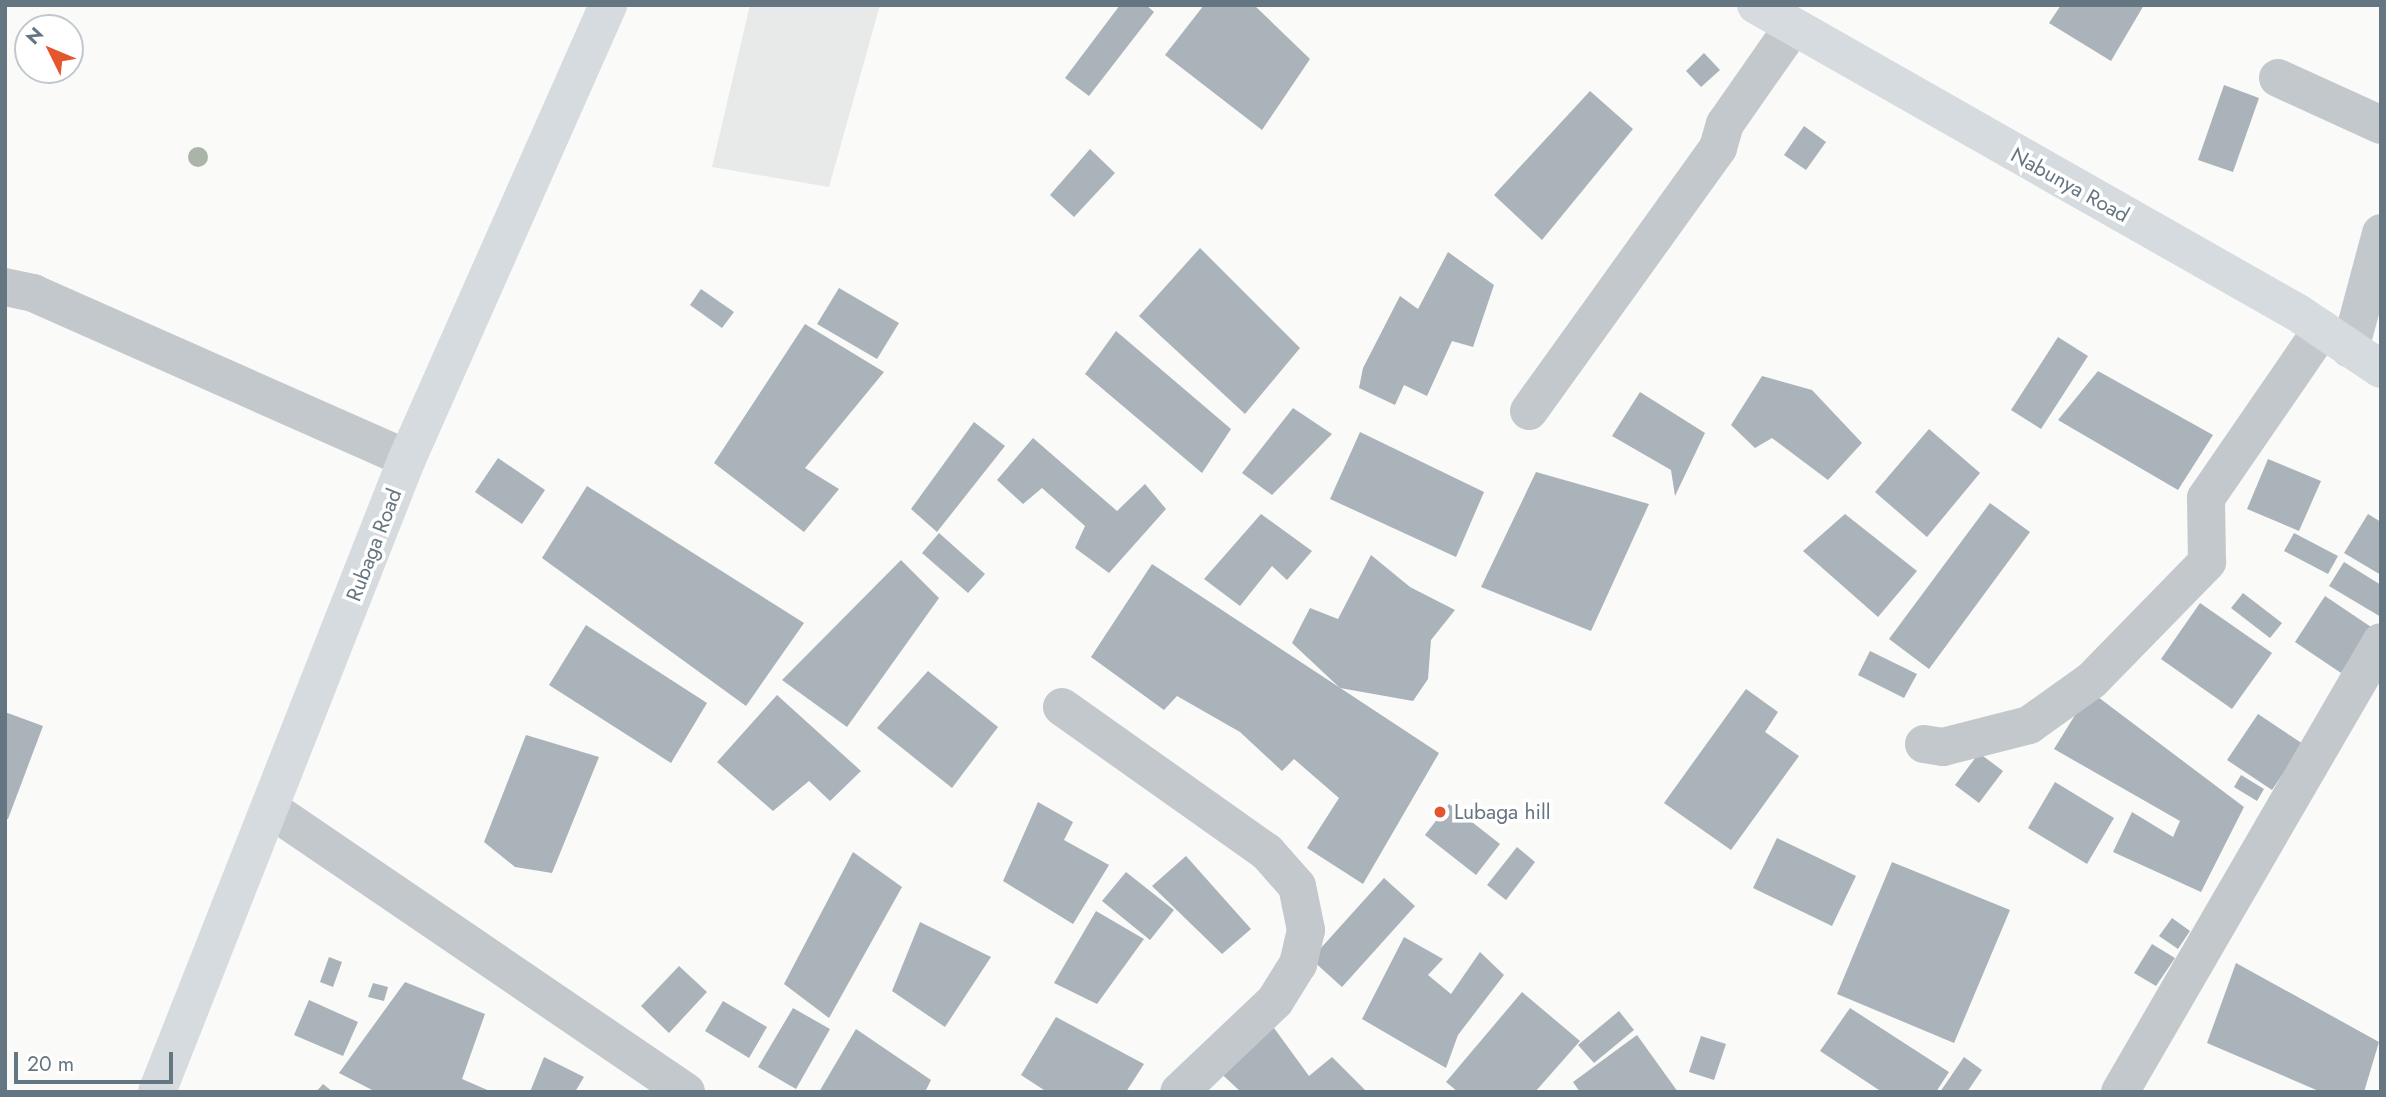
<!DOCTYPE html>
<style>
body{margin:0}
#map{position:relative;width:2386px;height:1097px;overflow:hidden;background:#fafaf8;font-family:Jost,sans-serif}
div>[style]{position:absolute}
[style*='--x']{left:calc(var(--x)*1px);top:calc(var(--y)*1px);width:calc(var(--w)*1px);rotate:calc(var(--a)*1deg)}
.built>*{inset:0;background:#e8e9e9}
.building>*{inset:0;background:#aab3b9}
.minor>*{height:38px;margin:-19px;padding:0 19px;transform-origin:19px;border-radius:19px;background:#c3c8cc}
.major>*{height:38px;margin:-19px;padding:0 19px;transform-origin:19px;border-radius:19px;background:#d6dbdf}
.trees>*{width:20px;height:20px;margin:-10px;border-radius:50%;background:#aab4a7}
.dots>*{width:19px;height:19px;translate:-50% -50%;box-sizing:border-box;border:4px solid #fff;border-radius:50%}
span{translate:-50% -50%;white-space:nowrap;text-align:center;line-height:1.15;-webkit-text-stroke:7px #fff;paint-order:stroke}
.street-label{font-size:21px;color:#657683}
.poi-label{font-size:21px;color:#657683}
.left{translate:0 -50%;text-align:left}
.frame{position:absolute;inset:0;border:7px solid #657683;pointer-events:none}
.north{position:absolute;left:14px;top:14px;width:70px;height:70px;box-sizing:border-box;background:#fff;border:2px solid #c1c8cd;border-radius:50%;rotate:313deg;font-size:19px;font-weight:700;line-height:28px;text-align:center;color:#657683}
.north::after{content:'';display:block;margin:auto;width:24px;height:32px;background:#e4572e;clip-path:polygon(50% 0,100% 100%,50% 72%,0 100%)}
.scale{position:absolute;left:14px;top:1052px;width:159px;height:32px;box-sizing:border-box;border:4px solid #657683;border-top:0;padding-left:9px;font-size:21px;line-height:24px;white-space:nowrap;color:#657683;-webkit-text-stroke:5px #fff;paint-order:stroke}
</style>
<div id="map">
<div class="built">
<div style="clip-path:polygon(750px 5px,880px 5px,829px 187px,712px 167px)"></div>
</div>
<div class="building">
<div style="clip-path:polygon(1120px 5px,1146px 5px,1154px 12px,1089px 96px,1065px 78px)"></div>
<div style="clip-path:polygon(1204px 5px,1254px 5px,1310px 59px,1262px 130px,1165px 55px)"></div>
<div style="clip-path:polygon(2061px 5px,2144px 5px,2111px 61px,2049px 23px)"></div>
<div style="clip-path:polygon(1704px 53px,1720px 70px,1701px 87px,1686px 71px)"></div>
<div style="clip-path:polygon(2224px 85px,2259px 98px,2233px 172px,2198px 160px)"></div>
<div style="clip-path:polygon(1590px 91px,1633px 129px,1542px 240px,1494px 195px)"></div>
<div style="clip-path:polygon(1804px 126px,1826px 142px,1806px 170px,1784px 155px)"></div>
<div style="clip-path:polygon(1090px 149px,1115px 173px,1074px 217px,1050px 195px)"></div>
<div style="clip-path:polygon(1200px 248px,1300px 348px,1245px 414px,1139px 316px)"></div>
<div style="clip-path:polygon(1448px 252px,1494px 285px,1473px 347px,1452px 341px,1427px 396px,1404px 385px,1395px 405px,1359px 388px,1363px 368px,1400px 296px,1418px 309px)"></div>
<div style="clip-path:polygon(839px 288px,899px 323px,877px 359px,817px 324px)"></div>
<div style="clip-path:polygon(701px 289px,734px 312px,722px 328px,690px 305px)"></div>
<div style="clip-path:polygon(805px 324px,884px 372px,805px 468px,839px 489px,804px 532px,714px 463px)"></div>
<div style="clip-path:polygon(1116px 331px,1231px 429px,1202px 473px,1085px 374px)"></div>
<div style="clip-path:polygon(2058px 337px,2088px 356px,2041px 429px,2011px 410px)"></div>
<div style="clip-path:polygon(2098px 371px,2213px 435px,2178px 490px,2058px 420px)"></div>
<div style="clip-path:polygon(1762px 376px,1812px 390px,1862px 443px,1828px 480px,1772px 438px,1755px 448px,1731px 425px)"></div>
<div style="clip-path:polygon(1640px 392px,1705px 433px,1675px 496px,1671px 470px,1612px 436px)"></div>
<div style="clip-path:polygon(1293px 408px,1332px 434px,1272px 495px,1242px 473px)"></div>
<div style="clip-path:polygon(974px 422px,1005px 446px,937px 532px,911px 509px)"></div>
<div style="clip-path:polygon(1929px 429px,1980px 473px,1927px 537px,1875px 492px)"></div>
<div style="clip-path:polygon(1360px 432px,1484px 492px,1456px 557px,1330px 499px)"></div>
<div style="clip-path:polygon(1033px 438px,1117px 511px,1145px 484px,1166px 509px,1109px 573px,1075px 548px,1085px 526px,1042px 488px,1023px 504px,997px 480px)"></div>
<div style="clip-path:polygon(498px 458px,545px 490px,522px 524px,475px 492px)"></div>
<div style="clip-path:polygon(2268px 459px,2321px 481px,2299px 531px,2247px 509px)"></div>
<div style="clip-path:polygon(1536px 472px,1649px 504px,1591px 631px,1481px 587px)"></div>
<div style="clip-path:polygon(587px 486px,804px 623px,746px 706px,542px 558px)"></div>
<div style="clip-path:polygon(1990px 503px,2030px 532px,1929px 669px,1889px 639px)"></div>
<div style="clip-path:polygon(1261px 514px,1312px 551px,1287px 580px,1272px 566px,1240px 606px,1204px 579px)"></div>
<div style="clip-path:polygon(1845px 514px,1917px 571px,1878px 617px,1803px 551px)"></div>
<div style="clip-path:polygon(2368px 514px,2381px 522px,2381px 575px,2344px 553px)"></div>
<div style="clip-path:polygon(939px 533px,985px 574px,968px 593px,922px 553px)"></div>
<div style="clip-path:polygon(2294px 533px,2338px 556px,2328px 574px,2284px 551px)"></div>
<div style="clip-path:polygon(1371px 555px,1410px 587px,1455px 610px,1431px 640px,1428px 679px,1413px 701px,1340px 688px,1292px 643px,1310px 608px,1338px 619px)"></div>
<div style="clip-path:polygon(901px 560px,939px 598px,847px 727px,782px 680px)"></div>
<div style="clip-path:polygon(2344px 562px,2381px 585px,2381px 617px,2329px 586px)"></div>
<div style="clip-path:polygon(1152px 564px,1439px 753px,1363px 884px,1307px 848px,1339px 798px,1294px 759px,1282px 771px,1240px 732px,1177px 696px,1164px 710px,1091px 657px)"></div>
<div style="clip-path:polygon(2243px 593px,2282px 623px,2270px 638px,2231px 608px)"></div>
<div style="clip-path:polygon(2325px 596px,2371px 627px,2341px 673px,2295px 642px)"></div>
<div style="clip-path:polygon(2200px 603px,2272px 653px,2232px 709px,2161px 659px)"></div>
<div style="clip-path:polygon(586px 625px,707px 703px,671px 763px,549px 685px)"></div>
<div style="clip-path:polygon(1870px 651px,1917px 674px,1904px 698px,1858px 675px)"></div>
<div style="clip-path:polygon(928px 671px,998px 727px,952px 788px,877px 728px)"></div>
<div style="clip-path:polygon(1746px 689px,1778px 712px,1765px 732px,1799px 756px,1731px 850px,1664px 803px)"></div>
<div style="clip-path:polygon(2090px 691px,2244px 807px,2201px 892px,2113px 852px,2132px 812px,2173px 837px,2180px 821px,2054px 749px)"></div>
<div style="clip-path:polygon(777px 695px,861px 771px,830px 801px,809px 781px,773px 811px,717px 762px)"></div>
<div style="clip-path:polygon(5px 712px,43px 726px,8px 819px,5px 819px)"></div>
<div style="clip-path:polygon(2258px 714px,2303px 744px,2272px 790px,2227px 760px)"></div>
<div style="clip-path:polygon(526px 735px,599px 757px,552px 873px,515px 867px,484px 842px)"></div>
<div style="clip-path:polygon(1979px 753px,2003px 771px,1979px 803px,1955px 785px)"></div>
<div style="clip-path:polygon(2241px 775px,2264px 789px,2257px 801px,2234px 787px)"></div>
<div style="clip-path:polygon(2055px 782px,2114px 818px,2087px 864px,2028px 828px)"></div>
<div style="clip-path:polygon(1038px 802px,1073px 822px,1064px 840px,1109px 865px,1073px 924px,1003px 881px)"></div>
<div style="clip-path:polygon(1449px 804px,1500px 844px,1476px 875px,1425px 835px)"></div>
<div style="clip-path:polygon(1777px 838px,1856px 876px,1832px 926px,1753px 888px)"></div>
<div style="clip-path:polygon(1517px 847px,1535px 862px,1506px 900px,1487px 885px)"></div>
<div style="clip-path:polygon(853px 852px,902px 887px,829px 1018px,784px 984px)"></div>
<div style="clip-path:polygon(1186px 856px,1251px 929px,1222px 954px,1152px 886px)"></div>
<div style="clip-path:polygon(1892px 862px,2010px 910px,1954px 1043px,1837px 994px)"></div>
<div style="clip-path:polygon(1126px 872px,1174px 910px,1150px 940px,1102px 901px)"></div>
<div style="clip-path:polygon(1384px 878px,1415px 906px,1342px 987px,1311px 959px)"></div>
<div style="clip-path:polygon(1096px 911px,1144px 939px,1097px 1004px,1054px 983px)"></div>
<div style="clip-path:polygon(2172px 918px,2190px 931px,2178px 949px,2159px 936px)"></div>
<div style="clip-path:polygon(920px 922px,991px 957px,945px 1027px,892px 991px)"></div>
<div style="clip-path:polygon(1404px 937px,1443px 959px,1428px 975px,1451px 994px,1480px 952px,1504px 975px,1458px 1035px,1446px 1068px,1362px 1019px)"></div>
<div style="clip-path:polygon(2152px 944px,2175px 958px,2156px 986px,2134px 973px)"></div>
<div style="clip-path:polygon(329px 957px,342px 962px,333px 987px,320px 982px)"></div>
<div style="clip-path:polygon(2236px 963px,2379px 1042px,2364px 1092px,2321px 1092px,2207px 1043px)"></div>
<div style="clip-path:polygon(679px 966px,707px 992px,669px 1033px,641px 1006px)"></div>
<div style="clip-path:polygon(405px 982px,485px 1014px,462px 1079px,492px 1092px,376px 1092px,339px 1073px)"></div>
<div style="clip-path:polygon(373px 983px,388px 987px,384px 1001px,368px 997px)"></div>
<div style="clip-path:polygon(1522px 992px,1580px 1041px,1535px 1092px,1458px 1092px,1446px 1082px)"></div>
<div style="clip-path:polygon(309px 1000px,358px 1022px,343px 1056px,294px 1035px)"></div>
<div style="clip-path:polygon(723px 1001px,767px 1027px,749px 1058px,705px 1031px)"></div>
<div style="clip-path:polygon(793px 1008px,830px 1029px,796px 1089px,758px 1067px)"></div>
<div style="clip-path:polygon(1850px 1008px,1949px 1072px,1936px 1092px,1882px 1092px,1820px 1051px)"></div>
<div style="clip-path:polygon(1619px 1011px,1634px 1030px,1594px 1063px,1578px 1045px)"></div>
<div style="clip-path:polygon(1056px 1017px,1144px 1064px,1126px 1092px,1047px 1092px,1021px 1075px)"></div>
<div style="clip-path:polygon(1266px 1017px,1309px 1076px,1332px 1057px,1367px 1092px,1241px 1092px,1213px 1066px)"></div>
<div style="clip-path:polygon(856px 1029px,931px 1080px,925px 1092px,819px 1092px)"></div>
<div style="clip-path:polygon(1637px 1035px,1678px 1092px,1580px 1092px,1573px 1082px)"></div>
<div style="clip-path:polygon(1701px 1036px,1726px 1044px,1714px 1080px,1689px 1072px)"></div>
<div style="clip-path:polygon(544px 1057px,584px 1077px,575px 1092px,530px 1092px)"></div>
<div style="clip-path:polygon(1964px 1057px,1982px 1070px,1967px 1092px,1940px 1092px)"></div>
<div style="clip-path:polygon(323px 1084px,333px 1092px,316px 1092px)"></div>
</div>
<div class="minor">
<div style="--x:2278;--y:78;--w:113;--a:24.5"></div>
<div style="--x:5;--y:287;--w:29;--a:12"></div>
<div style="--x:33;--y:293;--w:409;--a:23.9"></div>
<div style="--x:2350;--y:349;--w:120;--a:-75"></div>
<div style="--x:1529;--y:411;--w:324;--a:-54.3"></div>
<div style="--x:1718;--y:148;--w:25;--a:-74"></div>
<div style="--x:1725;--y:124;--w:117;--a:-55.1"></div>
<div style="--x:1062;--y:707;--w:251;--a:35.3"></div>
<div style="--x:1267;--y:852;--w:45;--a:48.6"></div>
<div style="--x:1297;--y:886;--w:45;--a:78.4"></div>
<div style="--x:1306;--y:930;--w:35;--a:103"></div>
<div style="--x:1298;--y:964;--w:44;--a:121.9"></div>
<div style="--x:1275;--y:1001;--w:132;--a:136.5"></div>
<div style="--x:1924;--y:744;--w:19;--a:9"></div>
<div style="--x:1943;--y:747;--w:89;--a:-14.3"></div>
<div style="--x:2029;--y:725;--w:77;--a:-35.5"></div>
<div style="--x:2092;--y:680;--w:165;--a:-45.7"></div>
<div style="--x:2207;--y:562;--w:64;--a:-90.9"></div>
<div style="--x:2206;--y:498;--w:205;--a:-55.5"></div>
<div style="--x:272;--y:810;--w:501;--a:34.26"></div>
<div style="--x:2120;--y:1092;--w:520;--a:-59.89"></div>
</div>
<div class="major">
<div style="--x:1756;--y:5;--w:623;--a:29.61"></div>
<div style="--x:2298;--y:313;--w:100;--a:34"></div>
<div style="--x:157;--y:1092;--w:681;--a:-68.45"></div>
<div style="--x:407;--y:459;--w:497;--a:-66.1"></div>
</div>
<div class="trees">
<div style="left:198px;top:157px"></div>
</div>
<div class="dots">
<div style="left:1440px;top:812px;background:#e4572e"></div>
</div>
<div class="street-label">
<span style="left:2070px;top:185px;rotate:29deg">Nabunya Road</span>
<span style="left:374px;top:545px;rotate:-69deg">Rubaga Road</span>
</div>
<div class="poi-label">
<span class="left" style="left:1454px;top:812px">Lubaga hill</span>
</div>
<div class="frame"></div>
<div class="north">N</div>
<div class="scale">20 m</div>
</div>
